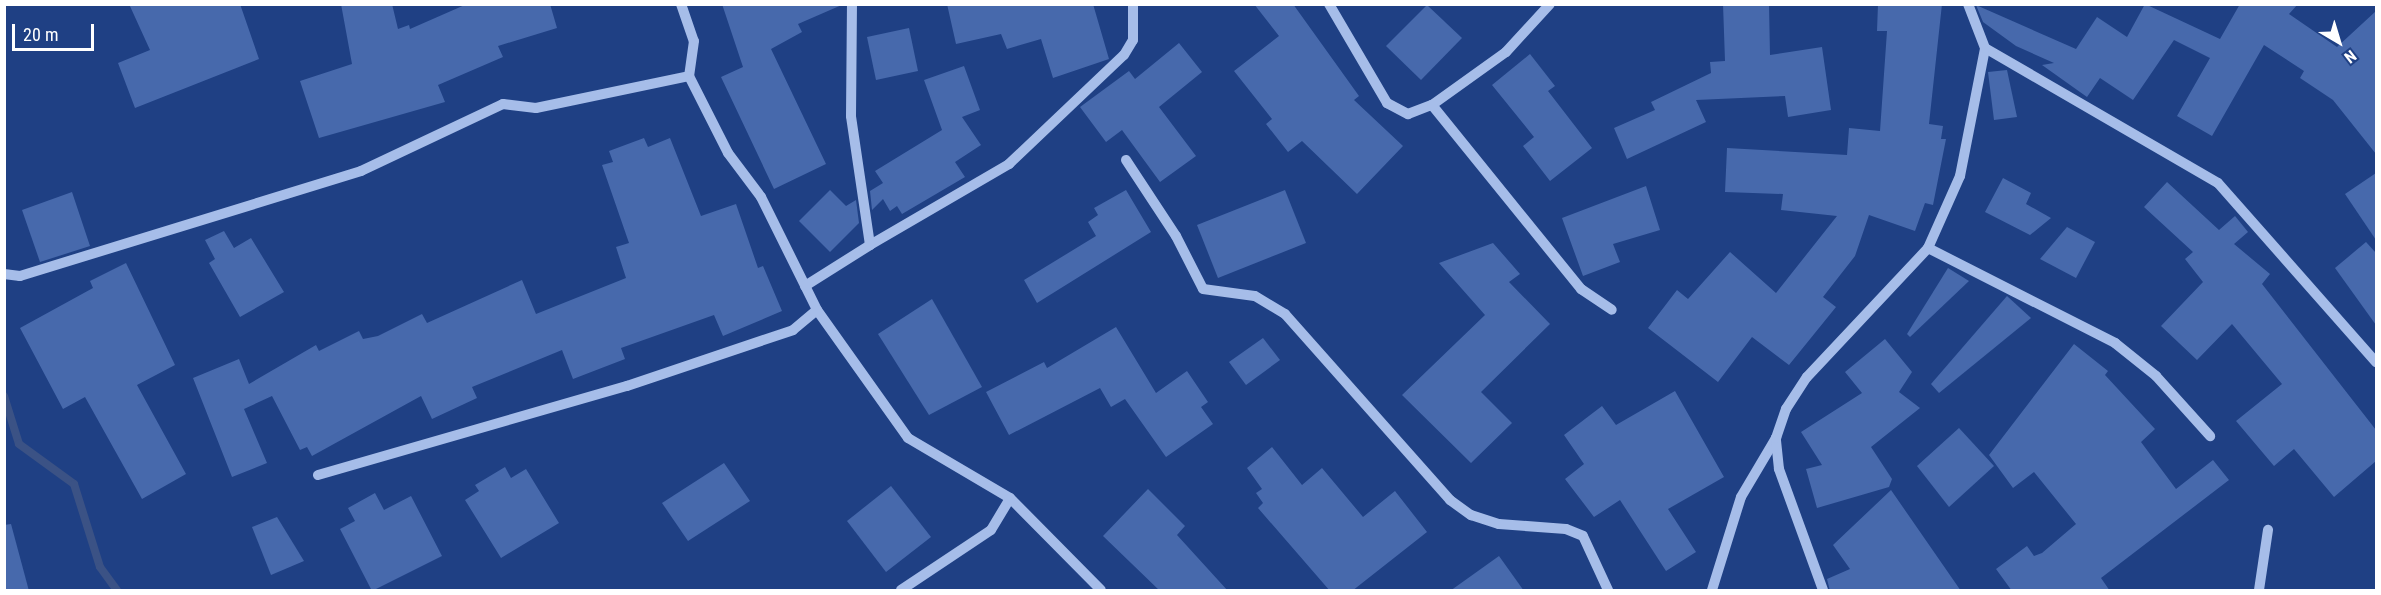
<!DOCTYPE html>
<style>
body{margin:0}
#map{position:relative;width:2381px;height:595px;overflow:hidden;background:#1f4084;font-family:"Roboto Condensed",sans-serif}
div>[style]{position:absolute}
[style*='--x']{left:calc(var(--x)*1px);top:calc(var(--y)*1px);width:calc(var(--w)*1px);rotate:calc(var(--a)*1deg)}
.stream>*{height:8px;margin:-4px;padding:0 4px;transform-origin:4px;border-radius:4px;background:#3b5285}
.building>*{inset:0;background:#4769ac}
.minor>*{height:10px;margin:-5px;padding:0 5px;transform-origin:5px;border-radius:5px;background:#a6bde9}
span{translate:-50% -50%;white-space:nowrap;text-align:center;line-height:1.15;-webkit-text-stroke:6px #1f4084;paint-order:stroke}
.frame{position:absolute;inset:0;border:6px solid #fff;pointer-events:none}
.north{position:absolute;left:2309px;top:12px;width:60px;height:60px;-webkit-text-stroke:4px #1f4084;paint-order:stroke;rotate:142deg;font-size:16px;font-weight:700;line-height:24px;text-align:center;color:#fff}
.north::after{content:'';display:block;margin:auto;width:21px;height:27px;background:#fff;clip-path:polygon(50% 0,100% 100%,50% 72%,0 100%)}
.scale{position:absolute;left:12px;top:24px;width:82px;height:27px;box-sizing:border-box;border:3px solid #fff;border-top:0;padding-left:8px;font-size:18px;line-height:21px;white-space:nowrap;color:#fff;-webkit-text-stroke:4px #1f4084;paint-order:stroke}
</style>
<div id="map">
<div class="stream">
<div style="--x:4;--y:396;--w:50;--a:72.6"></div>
<div style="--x:19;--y:444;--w:68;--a:36"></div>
<div style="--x:74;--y:484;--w:87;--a:72.6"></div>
<div style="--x:100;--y:567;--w:29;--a:54"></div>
</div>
<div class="building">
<div style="clip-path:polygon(129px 4px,240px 4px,259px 59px,135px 108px,118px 63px,150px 50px)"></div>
<div style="clip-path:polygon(341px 4px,392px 4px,398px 29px,409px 25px,410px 29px,467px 4px,550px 4px,557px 28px,498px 46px,503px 57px,438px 85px,445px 102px,319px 138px,300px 81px,352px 64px)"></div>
<div style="clip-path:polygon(722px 4px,844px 4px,798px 24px,802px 32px,771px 49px,826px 164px,774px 189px,721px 77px,743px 67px)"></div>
<div style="clip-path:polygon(947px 4px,1093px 4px,1109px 59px,1053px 78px,1041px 39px,1007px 49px,1001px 34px,956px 44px)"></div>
<div style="clip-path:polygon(1254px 4px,1293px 4px,1359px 96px,1354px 100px,1403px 146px,1357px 194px,1302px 141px,1288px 152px,1266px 124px,1272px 119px,1234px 71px,1279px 36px)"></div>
<div style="clip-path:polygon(1723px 4px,1769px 4px,1770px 55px,1822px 47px,1831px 110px,1788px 117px,1785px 96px,1696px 100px,1706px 122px,1627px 159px,1614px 128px,1655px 110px,1651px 102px,1711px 73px,1710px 62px,1725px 61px)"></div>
<div style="clip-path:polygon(1878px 4px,1942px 4px,1929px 124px,1943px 126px,1941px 139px,1946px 139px,1933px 205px,1925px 203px,1915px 231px,1869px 215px,1855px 256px,1823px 297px,1836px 307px,1789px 365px,1752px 337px,1718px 382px,1648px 328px,1677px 290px,1688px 299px,1730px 252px,1776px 293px,1837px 216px,1781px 210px,1783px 194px,1725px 192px,1727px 148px,1847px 155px,1849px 128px,1880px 131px,1887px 31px,1877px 31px)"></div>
<div style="clip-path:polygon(2145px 4px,2220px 39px,2240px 4px,2298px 4px,2289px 14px,2337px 47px,2376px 11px,2376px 154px,2333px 100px,2300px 78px,2304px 71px,2264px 45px,2212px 136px,2177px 116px,2210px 58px,2174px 40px,2133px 100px,2100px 78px,2087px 97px,2042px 65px,2054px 63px,2016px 46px,1983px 22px,1976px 5px,2076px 49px,2097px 17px,2127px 37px)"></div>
<div style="clip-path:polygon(1427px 5px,1462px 38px,1421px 80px,1386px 46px)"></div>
<div style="clip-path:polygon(909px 28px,918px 71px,876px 80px,867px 37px)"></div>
<div style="clip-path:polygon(1179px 43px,1202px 72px,1159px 107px,1196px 156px,1160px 182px,1122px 130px,1106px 142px,1080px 107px,1129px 71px,1135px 79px)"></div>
<div style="clip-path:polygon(1530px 54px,1555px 86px,1548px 91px,1592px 148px,1550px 181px,1523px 146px,1534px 137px,1492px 85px)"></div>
<div style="clip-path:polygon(964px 66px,980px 110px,962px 117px,981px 145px,955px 162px,965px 177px,902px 214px,897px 206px,890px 211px,883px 199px,872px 210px,870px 191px,883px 183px,875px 171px,942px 130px,924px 80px)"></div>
<div style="clip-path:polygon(2007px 70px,2017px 117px,1994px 120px,1988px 72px)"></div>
<div style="clip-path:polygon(644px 138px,648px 147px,670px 138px,701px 216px,736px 204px,758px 268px,763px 266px,782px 311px,723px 336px,714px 315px,621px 348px,625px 359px,573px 379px,562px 350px,472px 387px,477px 398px,432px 419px,421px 396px,312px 456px,307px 447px,300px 450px,272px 396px,244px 409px,267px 463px,232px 477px,193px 378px,239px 359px,249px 384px,316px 345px,319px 351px,359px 331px,363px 339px,378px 336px,422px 314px,427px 323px,522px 280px,536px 314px,626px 278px,616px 247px,629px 243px,602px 165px,613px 162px,609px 151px)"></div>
<div style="clip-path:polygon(2376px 173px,2376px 240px,2345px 194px)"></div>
<div style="clip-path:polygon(2003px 178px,2031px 193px,2026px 204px,2051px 218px,2030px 235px,1985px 212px)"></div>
<div style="clip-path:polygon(2167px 182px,2219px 230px,2235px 216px,2248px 232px,2234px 244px,2270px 274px,2262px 284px,2376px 430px,2376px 461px,2334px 497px,2294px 449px,2274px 466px,2236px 421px,2282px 384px,2232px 324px,2197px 360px,2161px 326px,2203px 282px,2185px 259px,2193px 252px,2144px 207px)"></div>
<div style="clip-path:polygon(1646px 186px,1660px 230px,1613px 244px,1620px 262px,1583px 276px,1562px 218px)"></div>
<div style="clip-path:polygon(830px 190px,846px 206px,856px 200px,859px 223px,830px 252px,799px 221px)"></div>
<div style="clip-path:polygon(1126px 190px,1151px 232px,1037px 303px,1024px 280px,1096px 236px,1088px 222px,1098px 215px,1094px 208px)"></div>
<div style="clip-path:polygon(1285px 190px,1306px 243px,1218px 278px,1197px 225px)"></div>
<div style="clip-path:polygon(72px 192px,90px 246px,40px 262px,22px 210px)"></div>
<div style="clip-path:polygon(2067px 227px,2095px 242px,2076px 278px,2040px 259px)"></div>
<div style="clip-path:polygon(224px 231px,234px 248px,251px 238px,284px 292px,240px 317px,209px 263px,215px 259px,205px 240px)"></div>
<div style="clip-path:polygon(2366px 242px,2376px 253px,2376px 325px,2335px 268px)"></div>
<div style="clip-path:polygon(1493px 243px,1520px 274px,1509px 282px,1550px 324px,1481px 392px,1512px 423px,1471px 463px,1402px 395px,1485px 315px,1439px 263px)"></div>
<div style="clip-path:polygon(126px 263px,175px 365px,137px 385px,186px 474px,142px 499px,85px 397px,63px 409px,20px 328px,93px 288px,90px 281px)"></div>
<div style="clip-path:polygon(1948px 268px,1969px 281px,1910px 337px,1907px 334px)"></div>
<div style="clip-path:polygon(2007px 296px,2031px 318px,1939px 393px,1931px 384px)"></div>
<div style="clip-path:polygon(932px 299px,982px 387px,929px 415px,878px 334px)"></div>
<div style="clip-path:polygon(1116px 327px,1156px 393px,1187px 371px,1208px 402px,1201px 407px,1213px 424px,1166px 457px,1125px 399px,1111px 407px,1100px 388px,1009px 435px,986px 392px,1044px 362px,1047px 368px)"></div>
<div style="clip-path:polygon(1263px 338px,1280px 360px,1246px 385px,1229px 362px)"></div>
<div style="clip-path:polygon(1885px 339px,1912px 372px,1899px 392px,1920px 408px,1871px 447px,1892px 479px,1889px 487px,1817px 508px,1806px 469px,1822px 465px,1801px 432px,1862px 393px,1845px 372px)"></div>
<div style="clip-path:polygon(2074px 344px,2108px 371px,2105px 375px,2155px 429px,2141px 442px,2176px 489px,2213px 460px,2229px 480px,2101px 578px,2110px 591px,2012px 591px,1996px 569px,2027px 546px,2034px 556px,2042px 553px,2076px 524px,2034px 472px,2013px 488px,1989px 455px)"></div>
<div style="clip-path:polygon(1675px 391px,1724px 477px,1668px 509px,1696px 552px,1666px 571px,1620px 500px,1594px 517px,1565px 479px,1584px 464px,1564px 435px,1602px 406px,1616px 425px)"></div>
<div style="clip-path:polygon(1959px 428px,1994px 466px,1949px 507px,1917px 466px)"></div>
<div style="clip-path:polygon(1272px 447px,1302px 485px,1322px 468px,1363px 517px,1395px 491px,1427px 532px,1352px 591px,1330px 591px,1258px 508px,1263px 503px,1256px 493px,1262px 489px,1247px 468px)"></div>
<div style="clip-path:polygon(724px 463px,750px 501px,688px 541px,662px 503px)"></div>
<div style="clip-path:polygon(505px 467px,511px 478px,526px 469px,559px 523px,501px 558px,465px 500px,479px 491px,475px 485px)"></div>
<div style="clip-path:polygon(891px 486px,931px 537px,886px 572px,847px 521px)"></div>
<div style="clip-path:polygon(1148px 489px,1185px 526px,1177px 535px,1228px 591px,1160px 591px,1103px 536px)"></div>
<div style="clip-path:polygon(1891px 490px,1961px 591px,1830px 591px,1827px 579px,1850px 569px,1833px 545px)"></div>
<div style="clip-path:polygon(375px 493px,384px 510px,411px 496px,442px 556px,372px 591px,340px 529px,355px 521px,348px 508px)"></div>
<div style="clip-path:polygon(277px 517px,304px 561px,271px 575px,252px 527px)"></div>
<div style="clip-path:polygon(11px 524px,29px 591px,4px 591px,4px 525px)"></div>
<div style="clip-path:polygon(1499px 556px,1524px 591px,1450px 591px)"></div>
</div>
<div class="minor">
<div style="--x:681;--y:4;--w:39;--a:71"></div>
<div style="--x:694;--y:41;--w:35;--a:98"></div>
<div style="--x:689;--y:76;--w:86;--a:63.1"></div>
<div style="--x:728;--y:153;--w:55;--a:53.1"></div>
<div style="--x:761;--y:197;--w:126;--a:63.6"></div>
<div style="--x:817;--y:310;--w:157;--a:54.6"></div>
<div style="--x:908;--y:438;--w:118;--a:30.5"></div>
<div style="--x:1010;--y:498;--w:129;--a:45.3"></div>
<div style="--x:1329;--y:4;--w:115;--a:59.6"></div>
<div style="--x:1387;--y:103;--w:24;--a:28"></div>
<div style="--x:1408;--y:114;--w:26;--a:-21"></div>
<div style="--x:1432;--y:105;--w:91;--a:-35.6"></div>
<div style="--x:1506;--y:52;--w:65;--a:-47.5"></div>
<div style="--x:1985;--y:48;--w:269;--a:30.1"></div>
<div style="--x:2218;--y:183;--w:239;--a:48.6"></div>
<div style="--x:1432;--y:105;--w:237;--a:51"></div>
<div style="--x:1581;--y:289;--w:37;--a:34"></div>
<div style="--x:1126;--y:160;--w:91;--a:56.7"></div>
<div style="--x:1176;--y:236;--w:59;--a:63"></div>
<div style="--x:1203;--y:289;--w:52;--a:7.7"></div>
<div style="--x:1255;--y:296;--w:35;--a:31"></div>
<div style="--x:1285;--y:314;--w:249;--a:48.4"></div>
<div style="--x:1450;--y:500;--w:26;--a:36"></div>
<div style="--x:1471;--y:515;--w:29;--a:18"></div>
<div style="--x:1499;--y:524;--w:67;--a:4.3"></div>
<div style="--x:1566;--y:529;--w:18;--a:22"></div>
<div style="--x:1583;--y:536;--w:60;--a:65.2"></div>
<div style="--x:870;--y:245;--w:161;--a:-30.2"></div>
<div style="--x:1009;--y:164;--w:158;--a:-43.5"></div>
<div style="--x:1124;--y:55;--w:17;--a:-59"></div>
<div style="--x:1133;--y:40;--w:36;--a:-90"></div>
<div style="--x:1928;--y:248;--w:210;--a:26.9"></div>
<div style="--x:2115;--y:343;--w:53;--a:38.8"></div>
<div style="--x:2156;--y:376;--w:81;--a:48"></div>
<div style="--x:4;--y:274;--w:16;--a:7"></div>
<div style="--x:20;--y:276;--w:357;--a:-17.1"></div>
<div style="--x:361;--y:171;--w:157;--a:-25.3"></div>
<div style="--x:503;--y:104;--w:33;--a:7"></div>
<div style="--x:536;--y:108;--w:156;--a:-11.8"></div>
<div style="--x:805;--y:286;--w:77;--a:-32.2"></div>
<div style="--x:870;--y:245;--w:130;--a:-98.4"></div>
<div style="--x:851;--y:116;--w:112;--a:-89.5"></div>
<div style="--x:318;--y:475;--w:322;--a:-16.1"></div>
<div style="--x:627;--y:386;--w:175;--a:-18.6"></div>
<div style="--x:793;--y:330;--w:31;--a:-40"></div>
<div style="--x:901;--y:590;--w:108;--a:-33.7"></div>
<div style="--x:991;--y:530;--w:37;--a:-59"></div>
<div style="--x:1712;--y:590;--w:97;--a:-72.7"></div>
<div style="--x:1741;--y:497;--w:69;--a:-59.3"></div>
<div style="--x:1823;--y:590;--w:129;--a:-110"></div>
<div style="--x:1779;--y:469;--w:31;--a:-96"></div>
<div style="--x:1776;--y:438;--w:31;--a:-71"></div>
<div style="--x:1786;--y:409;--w:38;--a:-57"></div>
<div style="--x:1807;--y:377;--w:177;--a:-46.8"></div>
<div style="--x:1928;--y:248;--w:79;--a:-66"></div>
<div style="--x:1960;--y:176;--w:130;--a:-78.9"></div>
<div style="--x:1985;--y:48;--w:47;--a:-111.1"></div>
<div style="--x:2259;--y:590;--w:61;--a:-81.5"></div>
</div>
<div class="frame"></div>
<div class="north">N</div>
<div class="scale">20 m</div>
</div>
